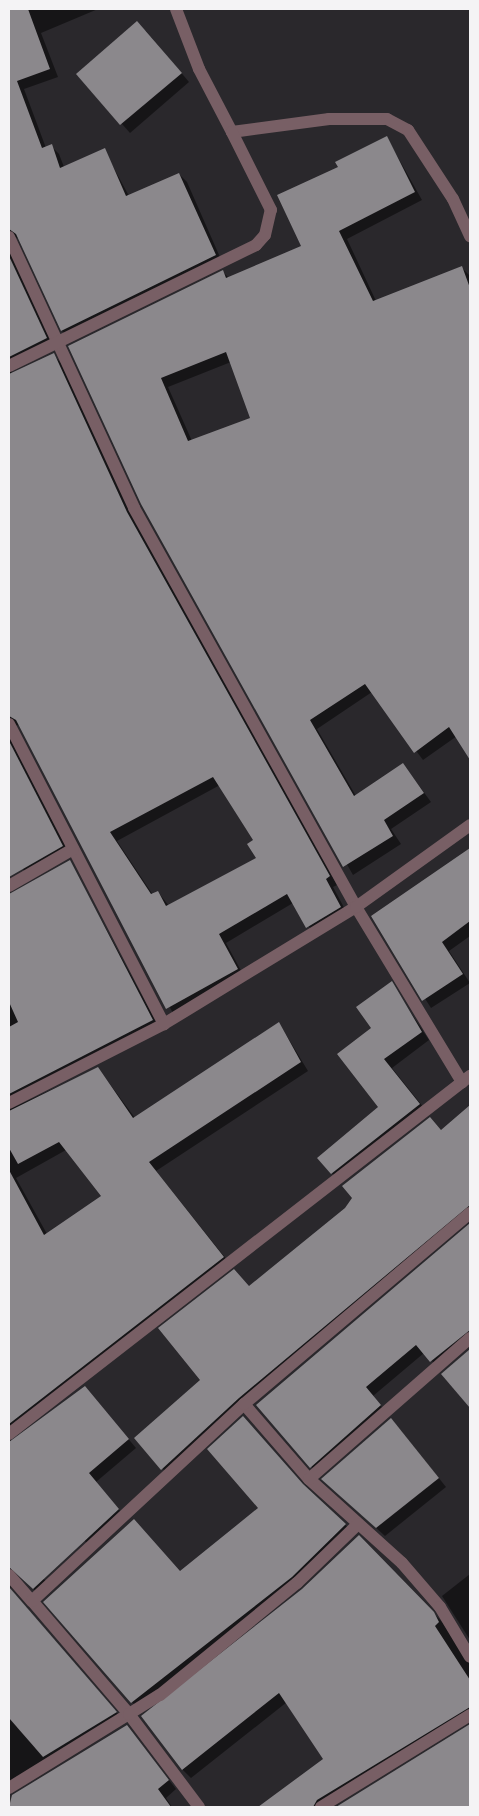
<!DOCTYPE html>
<style>
body{margin:0}
#map{position:relative;width:479px;height:1816px;overflow:hidden;background:#2a282c;font-family:Spectral,serif}
div>[style]{position:absolute}
[style*='--x']{left:calc(var(--x)*1px);top:calc(var(--y)*1px);width:calc(var(--w)*1px);rotate:calc(var(--a)*1deg)}
.shadow>*{inset:0;background:#0007}
.building>*{inset:0;background:#8b888c}
.minor>*{height:12px;margin:-6px;padding:0 6px;transform-origin:6px;border-radius:6px;background:#785f65}
span{translate:-50% -50%;white-space:nowrap;text-align:center;line-height:1.15;-webkit-text-stroke:4px #2a282c;paint-order:stroke}
.frame{position:absolute;inset:0;border:10px solid #f4f3f5;pointer-events:none}
</style>
<div id="map">
<div class="shadow">
<div style="clip-path:polygon(9px 9px,98px 9px,41px 33px,58px 77px,24px 89px,46px 148px,51px 146px,59px 154px,64px 167px,104px 150px,129px 196px,179px 174px,187px 182px,223px 264px,71px 339px,62px 331px,20px 239px,14px 237px,9px 245px)"></div>
<div style="clip-path:polygon(146px 31px,189px 82px,130px 133px,78px 74px)"></div>
<div style="clip-path:polygon(evenodd,387px 138px,422px 200px,347px 239px,376px 301px,462px 268px,470px 276px,470px 737px,463px 742px,457px 736px,423px 760px,372px 692px,317px 729px,356px 796px,403px 764px,431px 802px,391px 829px,401px 844px,353px 875px,142px 504px,70px 347px,223px 272px,229px 278px,303px 247px,339px 167px,387px 138px,231px 362px,251px 418px,192px 441px,168px 387px,231px 362px)"></div>
<div style="clip-path:polygon(evenodd,9px 246px,54px 347px,13px 367px,11px 374px,53px 355px,61px 363px,337px 885px,333px 887px,348px 915px,315px 935px,293px 903px,226px 943px,245px 978px,175px 1017px,19px 725px,10px 727px,70px 854px,29px 878px,9px 848px,9px 246px,220px 785px,255px 840px,257px 859px,169px 906px,158px 892px,153px 895px,117px 841px,220px 785px)"></div>
<div style="clip-path:polygon(470px 849px,470px 936px,449px 951px,470px 983px,431px 1008px,373px 917px)"></div>
<div style="clip-path:polygon(evenodd,70px 862px,160px 1029px,10px 1109px,98px 1068px,135px 1118px,279px 1023px,308px 1071px,156px 1171px,231px 1265px,12px 1436px,10px 1442px,85px 1387px,136px 1448px,96px 1482px,126px 1518px,92px 1550px,9px 1444px,9px 894px,70px 862px,66px 1150px,103px 1197px,47px 1234px,16px 1178px,66px 1150px)"></div>
<div style="clip-path:polygon(391px 983px,429px 1040px,392px 1068px,428px 1113px,340px 1181px,332px 1173px,379px 1107px,373px 1028px)"></div>
<div style="clip-path:polygon(470px 1107px,470px 1219px,247px 1406px,170px 1477px,136px 1438px,202px 1380px,249px 1287px,345px 1209px,430px 1119px,442px 1131px)"></div>
<div style="clip-path:polygon(470px 1225px,470px 1344px,440px 1369px,424px 1353px,373px 1396px,388px 1415px,319px 1475px,257px 1405px)"></div>
<div style="clip-path:polygon(470px 1349px,470px 1407px,443px 1374px)"></div>
<div style="clip-path:polygon(243px 1417px,308px 1491px,354px 1533px,140px 1711px,45px 1602px,181px 1572px,259px 1508px)"></div>
<div style="clip-path:polygon(399px 1428px,446px 1487px,385px 1536px,331px 1487px)"></div>
<div style="clip-path:polygon(9px 1534px,51px 1588px,41px 1596px,17px 1574px,9px 1580px,11px 1590px,124px 1721px,9px 1792px)"></div>
<div style="clip-path:polygon(359px 1536px,442px 1622px,470px 1664px,470px 1720px,327px 1807px,260px 1807px,325px 1759px,287px 1702px,191px 1778px,182px 1769px,303px 1590px)"></div>
<div style="clip-path:polygon(470px 1574px,470px 1640px,442px 1596px)"></div>
<div style="clip-path:polygon(127px 1726px,176px 1789px,166px 1798px,172px 1807px,21px 1807px,13px 1796px)"></div>
<div style="clip-path:polygon(470px 1726px,470px 1807px,338px 1807px)"></div>
</div>
<div class="building">
<div style="clip-path:polygon(9px 9px,28px 9px,50px 69px,17px 81px,42px 148px,52px 144px,60px 168px,105px 148px,126px 196px,179px 173px,216px 255px,61px 331px,16px 234px,9px 229px)"></div>
<div style="clip-path:polygon(137px 21px,182px 73px,120px 125px,76px 74px)"></div>
<div style="clip-path:polygon(evenodd,387px 136px,415px 192px,339px 231px,373px 301px,462px 266px,470px 288px,470px 760px,449px 727px,414px 753px,365px 684px,310px 720px,354px 796px,403px 763px,424px 793px,384px 820px,393px 836px,343px 867px,141px 504px,68px 346px,223px 270px,226px 278px,301px 246px,277px 195px,338px 167px,335px 162px,387px 136px,226px 352px,250px 418px,188px 441px,161px 378px,226px 352px)"></div>
<div style="clip-path:polygon(9px 256px,47px 338px,9px 357px)"></div>
<div style="clip-path:polygon(evenodd,54px 353px,127px 512px,330px 876px,326px 879px,341px 907px,306px 928px,287px 894px,219px 934px,238px 969px,166px 1009px,16px 720px,9px 716px,9px 374px,54px 353px,213px 777px,253px 840px,247px 844px,256px 858px,166px 906px,158px 891px,151px 894px,110px 832px,213px 777px)"></div>
<div style="clip-path:polygon(9px 741px,63px 846px,9px 877px)"></div>
<div style="clip-path:polygon(470px 848px,470px 921px,442px 942px,463px 974px,422px 1001px,371px 916px)"></div>
<div style="clip-path:polygon(70px 860px,153px 1020px,9px 1094px,9px 1027px,18px 1022px,9px 1002px,9px 894px)"></div>
<div style="clip-path:polygon(392px 981px,422px 1032px,384px 1059px,420px 1104px,331px 1174px,317px 1158px,378px 1107px,337px 1054px,371px 1028px,356px 1007px)"></div>
<div style="clip-path:polygon(279px 1022px,301px 1062px,149px 1162px,224px 1257px,9px 1424px,9px 1170px,44px 1235px,101px 1196px,59px 1142px,18px 1164px,9px 1148px,9px 1111px,98px 1067px,133px 1118px)"></div>
<div style="clip-path:polygon(470px 1105px,470px 1205px,239px 1398px,161px 1470px,134px 1438px,200px 1380px,158px 1328px,234px 1269px,249px 1286px,345px 1208px,352px 1198px,342px 1186px,430px 1117px,441px 1130px)"></div>
<div style="clip-path:polygon(470px 1223px,470px 1330px,430px 1362px,416px 1345px,366px 1387px,381px 1405px,310px 1468px,256px 1405px)"></div>
<div style="clip-path:polygon(470px 1349px,470px 1408px,441px 1374px)"></div>
<div style="clip-path:polygon(85px 1386px,129px 1439px,89px 1473px,119px 1509px,33px 1589px,9px 1567px,9px 1442px)"></div>
<div style="clip-path:polygon(243px 1416px,303px 1484px,346px 1524px,292px 1577px,131px 1703px,43px 1602px,134px 1519px,180px 1571px,258px 1508px,207px 1449px)"></div>
<div style="clip-path:polygon(391px 1418px,439px 1478px,376px 1528px,321px 1479px)"></div>
<div style="clip-path:polygon(359px 1535px,434px 1612px,439px 1622px,435px 1626px,470px 1680px,470px 1707px,317px 1800px,313px 1807px,258px 1807px,323px 1759px,279px 1693px,182px 1770px,141px 1716px,302px 1589px)"></div>
<div style="clip-path:polygon(9px 1587px,117px 1712px,43px 1757px,9px 1718px)"></div>
<div style="clip-path:polygon(470px 1724px,470px 1807px,336px 1807px)"></div>
<div style="clip-path:polygon(127px 1725px,169px 1780px,158px 1789px,171px 1807px,9px 1807px,12px 1795px)"></div>
</div>
<div class="minor">
<div style="--x:176;--y:9;--w:64;--a:69"></div>
<div style="--x:199;--y:69;--w:71;--a:62.4"></div>
<div style="--x:232;--y:132;--w:98;--a:-7.6"></div>
<div style="--x:329;--y:119;--w:58;--a:0"></div>
<div style="--x:387;--y:119;--w:24;--a:28"></div>
<div style="--x:408;--y:130;--w:82;--a:56.9"></div>
<div style="--x:453;--y:199;--w:41;--a:65.3"></div>
<div style="--x:9;--y:237;--w:298;--a:65.2"></div>
<div style="--x:134;--y:508;--w:457;--a:60.9"></div>
<div style="--x:356;--y:907;--w:205;--a:58.8"></div>
<div style="--x:9;--y:366;--w:275;--a:-26.1"></div>
<div style="--x:256;--y:245;--w:13;--a:-48"></div>
<div style="--x:265;--y:235;--w:26;--a:-77"></div>
<div style="--x:271;--y:210;--w:87;--a:-116.6"></div>
<div style="--x:9;--y:724;--w:338;--a:62.7"></div>
<div style="--x:9;--y:886;--w:74;--a:-30"></div>
<div style="--x:9;--y:1103;--w:174;--a:-27"></div>
<div style="--x:164;--y:1024;--w:225;--a:-31.4"></div>
<div style="--x:356;--y:907;--w:140;--a:-35.7"></div>
<div style="--x:244;--y:1404;--w:99;--a:49.1"></div>
<div style="--x:309;--y:1479;--w:125;--a:42.1"></div>
<div style="--x:402;--y:1563;--w:58;--a:49.2"></div>
<div style="--x:440;--y:1607;--w:58;--a:59"></div>
<div style="--x:9;--y:1434;--w:584;--a:-37.83"></div>
<div style="--x:309;--y:1479;--w:214;--a:-41.2"></div>
<div style="--x:9;--y:1575;--w:35;--a:49"></div>
<div style="--x:9;--y:1788;--w:141;--a:-31.7"></div>
<div style="--x:129;--y:1714;--w:149;--a:-130.6"></div>
<div style="--x:32;--y:1601;--w:289;--a:-42.9"></div>
<div style="--x:244;--y:1404;--w:296;--a:-40.2"></div>
<div style="--x:199;--y:1807;--w:116;--a:-127"></div>
<div style="--x:129;--y:1714;--w:36;--a:-32"></div>
<div style="--x:160;--y:1695;--w:177;--a:-39.3"></div>
<div style="--x:297;--y:1583;--w:85;--a:-44"></div>
<div style="--x:321;--y:1807;--w:175;--a:-31.7"></div>
</div>
<div class="frame"></div>
</div>
